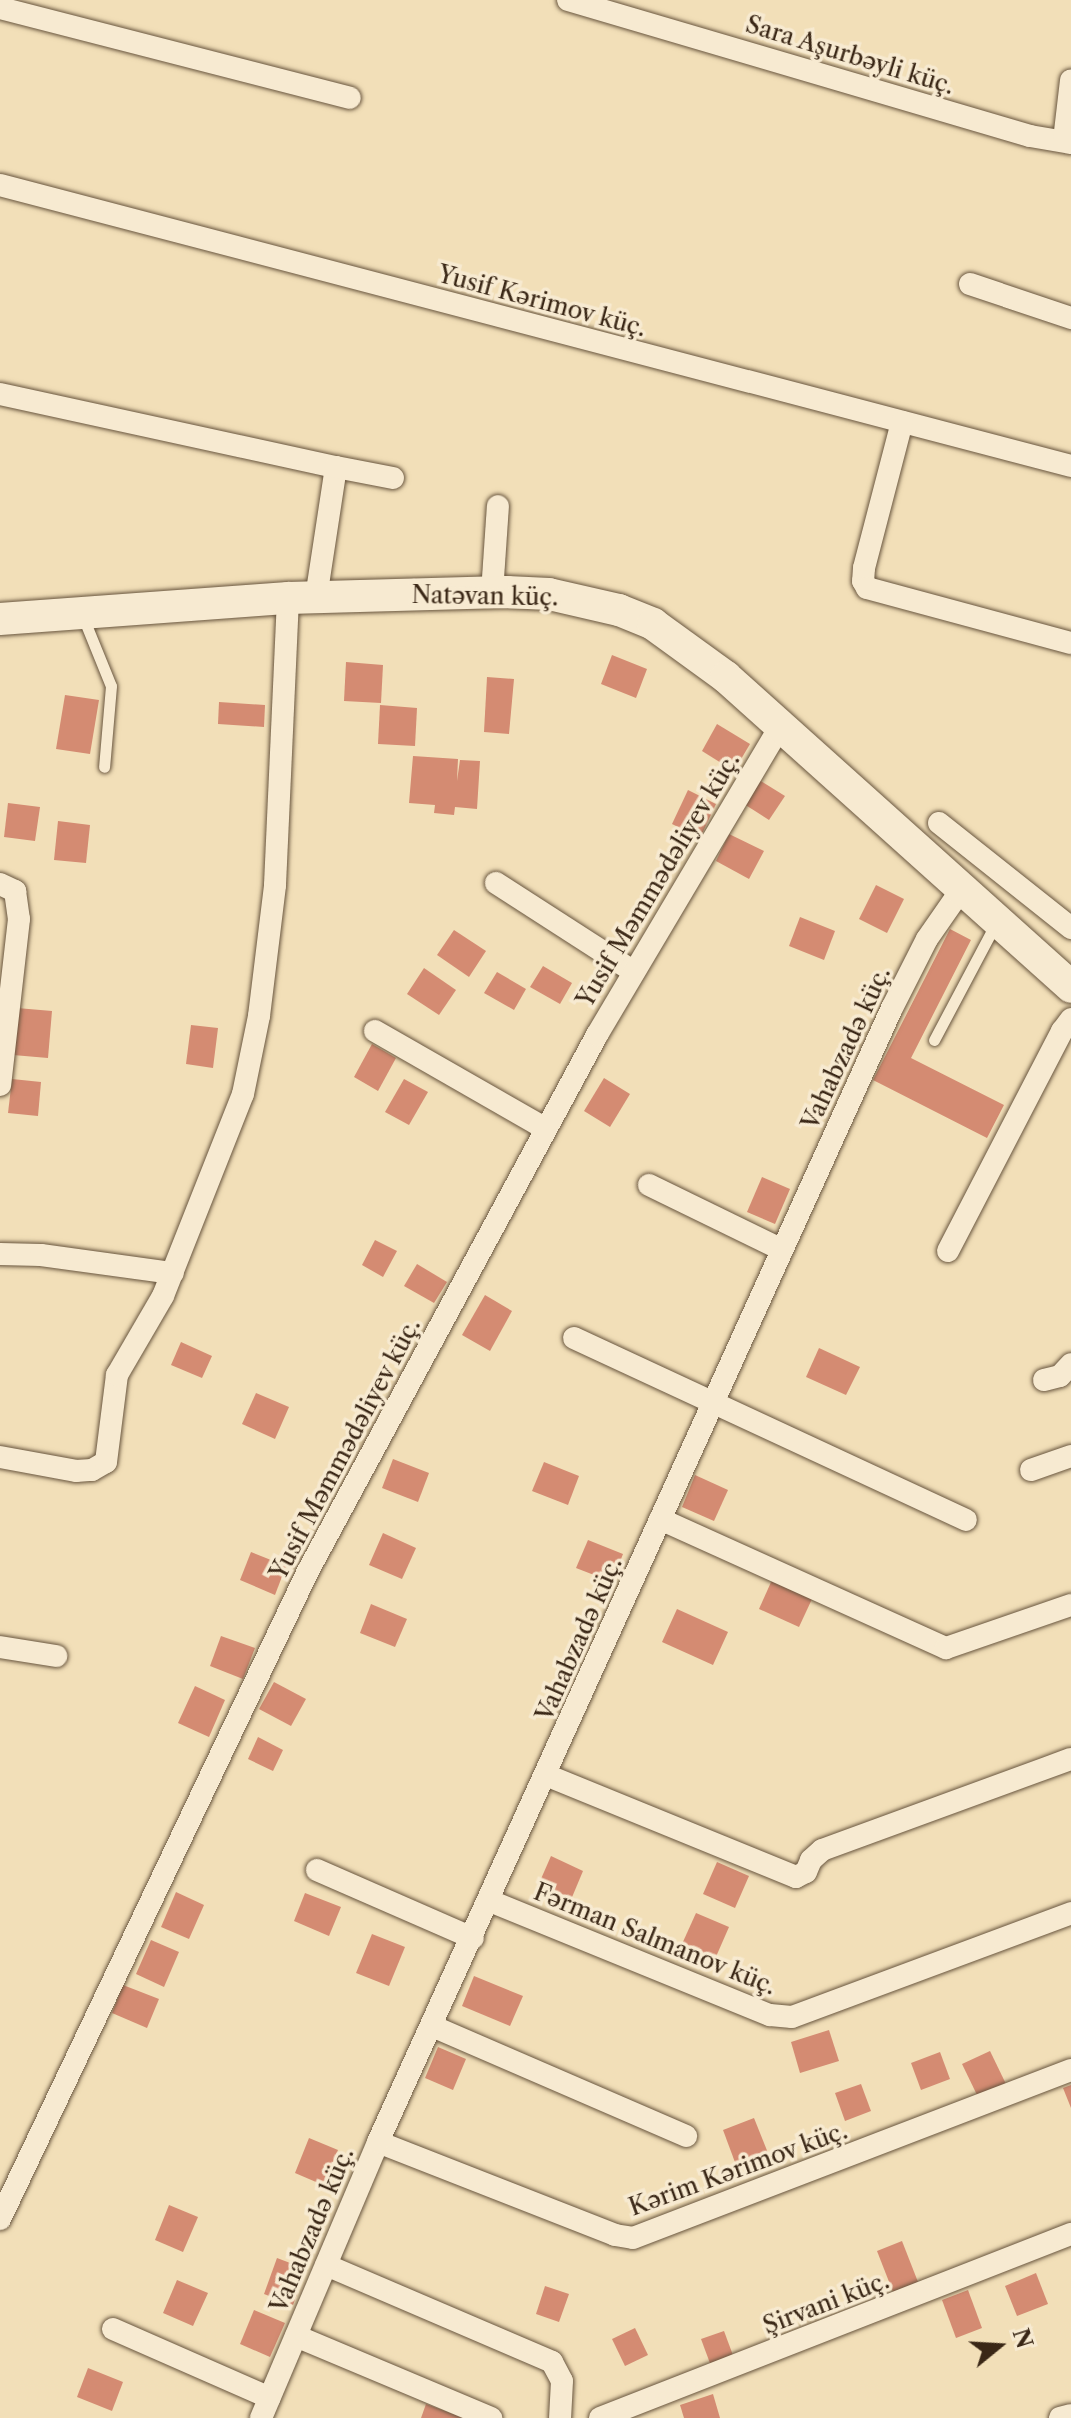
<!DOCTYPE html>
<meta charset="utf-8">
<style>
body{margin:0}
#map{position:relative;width:1071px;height:2418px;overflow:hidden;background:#f2dfb8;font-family:"Libre Caslon Text",serif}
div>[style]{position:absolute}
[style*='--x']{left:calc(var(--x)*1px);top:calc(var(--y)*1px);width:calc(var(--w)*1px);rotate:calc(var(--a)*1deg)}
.building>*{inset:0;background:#d48b72}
.roads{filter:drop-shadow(0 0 2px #68553e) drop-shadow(0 0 2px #68553e)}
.lane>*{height:11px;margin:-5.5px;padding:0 5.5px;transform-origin:5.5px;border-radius:5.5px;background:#f7ead1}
.street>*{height:22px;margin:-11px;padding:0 11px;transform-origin:11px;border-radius:11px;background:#f7ead1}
.secondary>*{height:32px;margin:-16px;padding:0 16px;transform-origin:16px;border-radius:16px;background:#f7ead1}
span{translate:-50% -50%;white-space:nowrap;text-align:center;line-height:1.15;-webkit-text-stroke:7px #f7ead1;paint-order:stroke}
.street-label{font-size:24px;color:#3a2716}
.north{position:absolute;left:959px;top:2306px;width:80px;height:80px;-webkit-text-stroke:6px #f7ead1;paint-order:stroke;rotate:72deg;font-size:22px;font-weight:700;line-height:32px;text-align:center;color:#3a2716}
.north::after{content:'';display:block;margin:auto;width:28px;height:36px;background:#3a2716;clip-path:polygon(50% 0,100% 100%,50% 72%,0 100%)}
</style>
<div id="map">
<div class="building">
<div style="clip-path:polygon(612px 655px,647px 669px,636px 698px,601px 684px)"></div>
<div style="clip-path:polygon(346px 662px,383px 665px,381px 703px,344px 701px)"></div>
<div style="clip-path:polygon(487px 677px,514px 679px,509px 734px,484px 732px)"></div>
<div style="clip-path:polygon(65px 695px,99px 700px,90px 754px,56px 749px)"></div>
<div style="clip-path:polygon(219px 702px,265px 705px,264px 727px,218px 724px)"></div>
<div style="clip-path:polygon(380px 705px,417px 708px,415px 746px,378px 744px)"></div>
<div style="clip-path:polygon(717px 724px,750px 744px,734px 771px,702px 751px)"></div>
<div style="clip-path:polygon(413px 756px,458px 759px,457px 781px,460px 760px,480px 761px,477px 809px,455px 807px,454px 815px,434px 813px,435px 805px,409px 803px)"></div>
<div style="clip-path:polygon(759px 780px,785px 796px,769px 820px,744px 804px)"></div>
<div style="clip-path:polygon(688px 790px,716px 804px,700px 838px,672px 824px)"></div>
<div style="clip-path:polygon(8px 803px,40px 807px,35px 841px,4px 837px)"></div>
<div style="clip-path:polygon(58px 821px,90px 825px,86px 863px,54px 860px)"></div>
<div style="clip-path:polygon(729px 834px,764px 851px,749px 879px,716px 861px)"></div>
<div style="clip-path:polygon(876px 885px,904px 899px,887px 933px,859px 919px)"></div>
<div style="clip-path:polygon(800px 917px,835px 931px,824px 960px,789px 946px)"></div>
<div style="clip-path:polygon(950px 929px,971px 940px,911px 1058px,1004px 1105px,987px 1138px,873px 1080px)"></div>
<div style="clip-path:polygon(454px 930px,486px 951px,469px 977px,437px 955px)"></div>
<div style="clip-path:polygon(543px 966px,572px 983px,560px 1004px,530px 987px)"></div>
<div style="clip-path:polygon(424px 968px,456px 990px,439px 1015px,407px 994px)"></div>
<div style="clip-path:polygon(497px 972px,526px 989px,514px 1010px,484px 993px)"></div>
<div style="clip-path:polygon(17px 1008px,52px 1011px,48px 1058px,13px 1055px)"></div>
<div style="clip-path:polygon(191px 1025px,218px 1028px,213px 1068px,186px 1064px)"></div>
<div style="clip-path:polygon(372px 1044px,396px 1058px,378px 1091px,354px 1077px)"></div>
<div style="clip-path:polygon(604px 1078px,630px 1094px,610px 1127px,584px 1111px)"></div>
<div style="clip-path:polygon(12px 1079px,41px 1082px,38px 1116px,8px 1113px)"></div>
<div style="clip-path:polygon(404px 1079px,428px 1092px,409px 1125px,385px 1112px)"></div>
<div style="clip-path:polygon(762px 1177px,790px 1189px,775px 1224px,747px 1212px)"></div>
<div style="clip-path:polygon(375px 1240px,397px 1251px,383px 1277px,362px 1265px)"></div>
<div style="clip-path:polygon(417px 1264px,447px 1282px,434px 1303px,404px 1286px)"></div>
<div style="clip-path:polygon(485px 1295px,512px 1311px,490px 1351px,462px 1335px)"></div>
<div style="clip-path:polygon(181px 1342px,212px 1356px,202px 1378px,171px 1365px)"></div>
<div style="clip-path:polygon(819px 1348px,860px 1367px,846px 1395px,806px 1377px)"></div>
<div style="clip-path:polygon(256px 1393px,289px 1407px,275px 1439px,242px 1424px)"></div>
<div style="clip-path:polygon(393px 1459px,429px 1473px,418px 1502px,382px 1488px)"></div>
<div style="clip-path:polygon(544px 1462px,579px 1476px,568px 1505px,532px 1491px)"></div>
<div style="clip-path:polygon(695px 1475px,728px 1490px,714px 1521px,682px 1507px)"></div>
<div style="clip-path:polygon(383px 1533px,416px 1548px,402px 1579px,369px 1565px)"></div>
<div style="clip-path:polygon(588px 1540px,623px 1554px,612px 1582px,576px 1568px)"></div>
<div style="clip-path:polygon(251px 1552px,286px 1566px,275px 1595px,240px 1580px)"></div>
<div style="clip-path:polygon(772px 1580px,812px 1599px,799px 1627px,759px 1609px)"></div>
<div style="clip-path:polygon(371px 1604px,407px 1619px,395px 1647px,360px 1633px)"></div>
<div style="clip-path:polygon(677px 1609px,728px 1632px,713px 1665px,662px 1642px)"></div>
<div style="clip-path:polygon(221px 1636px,255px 1648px,243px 1679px,210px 1666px)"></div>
<div style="clip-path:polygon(274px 1682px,306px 1699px,291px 1726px,259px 1709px)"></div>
<div style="clip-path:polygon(195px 1686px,225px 1700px,209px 1737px,178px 1723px)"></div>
<div style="clip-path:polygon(258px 1737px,283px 1750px,273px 1771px,248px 1759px)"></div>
<div style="clip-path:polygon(551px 1856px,583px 1871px,570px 1902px,537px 1888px)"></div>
<div style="clip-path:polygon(717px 1862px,749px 1876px,735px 1908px,703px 1894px)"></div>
<div style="clip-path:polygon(176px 1892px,204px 1905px,189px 1939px,161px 1927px)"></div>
<div style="clip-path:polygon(305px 1893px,341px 1907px,329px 1936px,294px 1921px)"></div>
<div style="clip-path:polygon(696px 1913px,729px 1927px,715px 1959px,682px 1944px)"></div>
<div style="clip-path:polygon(372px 1934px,405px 1947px,389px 1986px,356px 1973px)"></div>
<div style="clip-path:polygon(151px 1940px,179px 1952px,164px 1987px,136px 1974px)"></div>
<div style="clip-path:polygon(474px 1976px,523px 1996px,510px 2026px,462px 2006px)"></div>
<div style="clip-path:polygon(123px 1985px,159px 1999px,147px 2028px,112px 2013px)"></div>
<div style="clip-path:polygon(829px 2030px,839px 2061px,800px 2073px,791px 2042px)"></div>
<div style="clip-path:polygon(438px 2047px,466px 2059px,453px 2090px,425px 2078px)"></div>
<div style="clip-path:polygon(990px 2051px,1006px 2084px,978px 2097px,962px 2064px)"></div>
<div style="clip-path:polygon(940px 2052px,950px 2079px,921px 2090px,911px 2063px)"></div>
<div style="clip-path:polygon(861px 2084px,871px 2111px,845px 2121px,835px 2093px)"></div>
<div style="clip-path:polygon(1071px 2085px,1071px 2108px,1063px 2088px)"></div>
<div style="clip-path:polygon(754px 2118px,768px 2153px,736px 2165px,723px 2130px)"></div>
<div style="clip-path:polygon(309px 2138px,338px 2150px,323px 2185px,295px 2173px)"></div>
<div style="clip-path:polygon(169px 2205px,198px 2217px,183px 2252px,155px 2240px)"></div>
<div style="clip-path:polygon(902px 2241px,918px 2282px,893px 2292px,877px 2251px)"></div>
<div style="clip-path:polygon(277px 2258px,306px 2269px,293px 2305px,264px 2294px)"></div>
<div style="clip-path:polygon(1036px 2273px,1048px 2304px,1017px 2316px,1005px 2286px)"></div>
<div style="clip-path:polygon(177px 2280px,208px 2293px,193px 2326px,163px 2313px)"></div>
<div style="clip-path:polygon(545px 2286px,569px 2294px,559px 2322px,536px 2314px)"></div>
<div style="clip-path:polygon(968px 2290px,982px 2328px,956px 2338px,942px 2300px)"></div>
<div style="clip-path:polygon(254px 2310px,285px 2323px,270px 2357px,240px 2344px)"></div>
<div style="clip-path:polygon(635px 2328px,648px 2355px,625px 2366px,612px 2339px)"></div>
<div style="clip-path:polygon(724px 2331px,734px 2358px,711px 2366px,701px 2339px)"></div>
<div style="clip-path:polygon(88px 2368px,123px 2382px,112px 2411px,77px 2397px)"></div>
<div style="clip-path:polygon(713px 2394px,720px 2418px,684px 2418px,680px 2405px)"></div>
<div style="clip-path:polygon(426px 2404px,464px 2418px,421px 2418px)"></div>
</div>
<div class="roads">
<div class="lane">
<div style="--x:83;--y:617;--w:74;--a:67.9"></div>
<div style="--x:111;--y:686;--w:81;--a:94.9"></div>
<div style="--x:934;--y:1040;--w:132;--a:-62.1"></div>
</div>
<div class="street">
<div style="--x:568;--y:0;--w:482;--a:16.4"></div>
<div style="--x:1030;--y:136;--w:42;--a:9.7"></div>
<div style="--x:0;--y:8;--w:361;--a:14.4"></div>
<div style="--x:1064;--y:140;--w:60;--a:-83.3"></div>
<div style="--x:0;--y:185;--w:1107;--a:14.7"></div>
<div style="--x:970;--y:284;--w:107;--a:18.6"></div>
<div style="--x:0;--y:394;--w:344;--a:12.3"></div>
<div style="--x:336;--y:467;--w:132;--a:98.7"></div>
<div style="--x:902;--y:422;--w:151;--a:104.6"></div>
<div style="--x:864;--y:568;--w:13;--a:94"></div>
<div style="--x:863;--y:581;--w:8;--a:60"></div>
<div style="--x:867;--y:588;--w:211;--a:15.1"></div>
<div style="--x:336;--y:467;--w:58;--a:10.9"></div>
<div style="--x:492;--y:593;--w:87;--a:-86.1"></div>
<div style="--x:939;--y:823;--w:169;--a:38.5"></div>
<div style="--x:496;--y:883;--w:164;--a:32.8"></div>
<div style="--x:0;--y:884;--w:17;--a:25"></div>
<div style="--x:15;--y:891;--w:28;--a:82"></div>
<div style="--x:19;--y:919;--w:167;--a:96.5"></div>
<div style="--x:375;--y:1031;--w:197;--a:29.8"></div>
<div style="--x:649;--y:1185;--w:148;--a:26"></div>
<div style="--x:948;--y:1251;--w:248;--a:-62.6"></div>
<div style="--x:1062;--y:1031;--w:15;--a:-53"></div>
<div style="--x:0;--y:1254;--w:41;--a:1.4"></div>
<div style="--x:41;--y:1255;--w:133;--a:7.8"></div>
<div style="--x:574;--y:1338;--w:432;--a:24.9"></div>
<div style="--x:1044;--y:1380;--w:16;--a:-14"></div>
<div style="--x:1060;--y:1376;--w:16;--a:-47"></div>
<div style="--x:0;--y:1457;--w:77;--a:10.4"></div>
<div style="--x:76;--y:1471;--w:16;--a:-4"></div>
<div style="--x:92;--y:1470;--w:16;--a:-30"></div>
<div style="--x:106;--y:1462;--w:88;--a:-82.8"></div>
<div style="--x:117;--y:1375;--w:91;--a:-59.8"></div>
<div style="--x:163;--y:1296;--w:217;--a:-68.4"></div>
<div style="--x:243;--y:1094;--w:80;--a:-78.4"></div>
<div style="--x:259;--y:1016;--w:132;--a:-83"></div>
<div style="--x:275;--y:885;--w:287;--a:-87.4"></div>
<div style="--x:1031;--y:1470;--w:42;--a:-19.3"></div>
<div style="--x:660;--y:1519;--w:314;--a:24.3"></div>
<div style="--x:946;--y:1648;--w:132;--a:-19"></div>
<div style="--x:0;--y:1647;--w:57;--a:9.1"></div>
<div style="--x:546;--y:1775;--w:270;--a:22.2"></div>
<div style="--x:796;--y:1877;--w:11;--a:-27"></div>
<div style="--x:806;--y:1872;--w:13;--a:-67"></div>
<div style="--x:811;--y:1860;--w:15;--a:-42"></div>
<div style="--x:822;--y:1850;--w:265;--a:-20.1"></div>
<div style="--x:317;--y:1870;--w:170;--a:23.6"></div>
<div style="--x:490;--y:1901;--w:302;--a:22.2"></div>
<div style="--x:770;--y:2015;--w:22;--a:5"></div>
<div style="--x:792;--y:2017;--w:298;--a:-20.4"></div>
<div style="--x:432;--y:2026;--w:277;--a:23.4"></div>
<div style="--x:378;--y:2142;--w:255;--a:21.4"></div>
<div style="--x:615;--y:2235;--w:18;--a:9"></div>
<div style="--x:633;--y:2238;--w:469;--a:-21"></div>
<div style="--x:0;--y:2219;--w:717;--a:-64.58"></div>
<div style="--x:308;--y:1571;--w:609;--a:-61.67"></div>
<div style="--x:597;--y:1035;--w:358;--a:-59.3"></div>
<div style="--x:326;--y:2265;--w:246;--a:23.2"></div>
<div style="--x:552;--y:2362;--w:21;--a:62"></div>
<div style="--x:562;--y:2381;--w:37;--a:93"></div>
<div style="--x:113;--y:2329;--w:171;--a:23.7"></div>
<div style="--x:296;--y:2336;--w:212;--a:22.8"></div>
<div style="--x:261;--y:2418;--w:300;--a:-67"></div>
<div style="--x:378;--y:2142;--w:1245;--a:-65.62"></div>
<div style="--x:892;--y:1008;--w:77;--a:-63.1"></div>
<div style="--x:927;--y:939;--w:60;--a:-55.2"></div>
<div style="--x:600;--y:2418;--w:506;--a:-21.34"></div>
<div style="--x:1060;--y:2418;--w:11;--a:-15"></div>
</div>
<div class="secondary">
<div style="--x:0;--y:619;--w:289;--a:-4.2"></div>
<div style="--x:288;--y:598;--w:219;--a:-1.6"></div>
<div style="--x:507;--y:592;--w:42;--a:2.7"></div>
<div style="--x:549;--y:594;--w:72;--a:12.9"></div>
<div style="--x:619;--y:610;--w:37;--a:22"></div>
<div style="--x:653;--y:624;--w:90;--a:36"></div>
<div style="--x:726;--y:677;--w:464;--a:41.9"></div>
</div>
</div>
<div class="street-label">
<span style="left:850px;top:55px;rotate:17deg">Sara Aşurbəyli küç.</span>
<span style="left:542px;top:301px;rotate:15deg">Yusif Kərimov küç.</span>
<span style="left:485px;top:596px;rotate:1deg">Natəvan küç.</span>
<span style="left:658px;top:880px;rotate:-59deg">Yusif Məmmədəliyev küç.</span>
<span style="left:846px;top:1048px;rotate:-65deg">Vahabzadə küç.</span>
<span style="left:345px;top:1449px;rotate:-62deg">Yusif Məmmədəliyev küç.</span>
<span style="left:579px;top:1639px;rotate:-66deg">Vahabzadə küç.</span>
<span style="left:655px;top:1939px;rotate:22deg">Fərman Salmanov küç.</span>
<span style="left:738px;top:2169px;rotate:-20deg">Kərim Kərimov küç.</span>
<span style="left:312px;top:2230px;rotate:-67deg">Vahabzadə küç.</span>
<span style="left:826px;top:2303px;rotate:-21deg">Şirvani küç.</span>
</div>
<div class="north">N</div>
</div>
